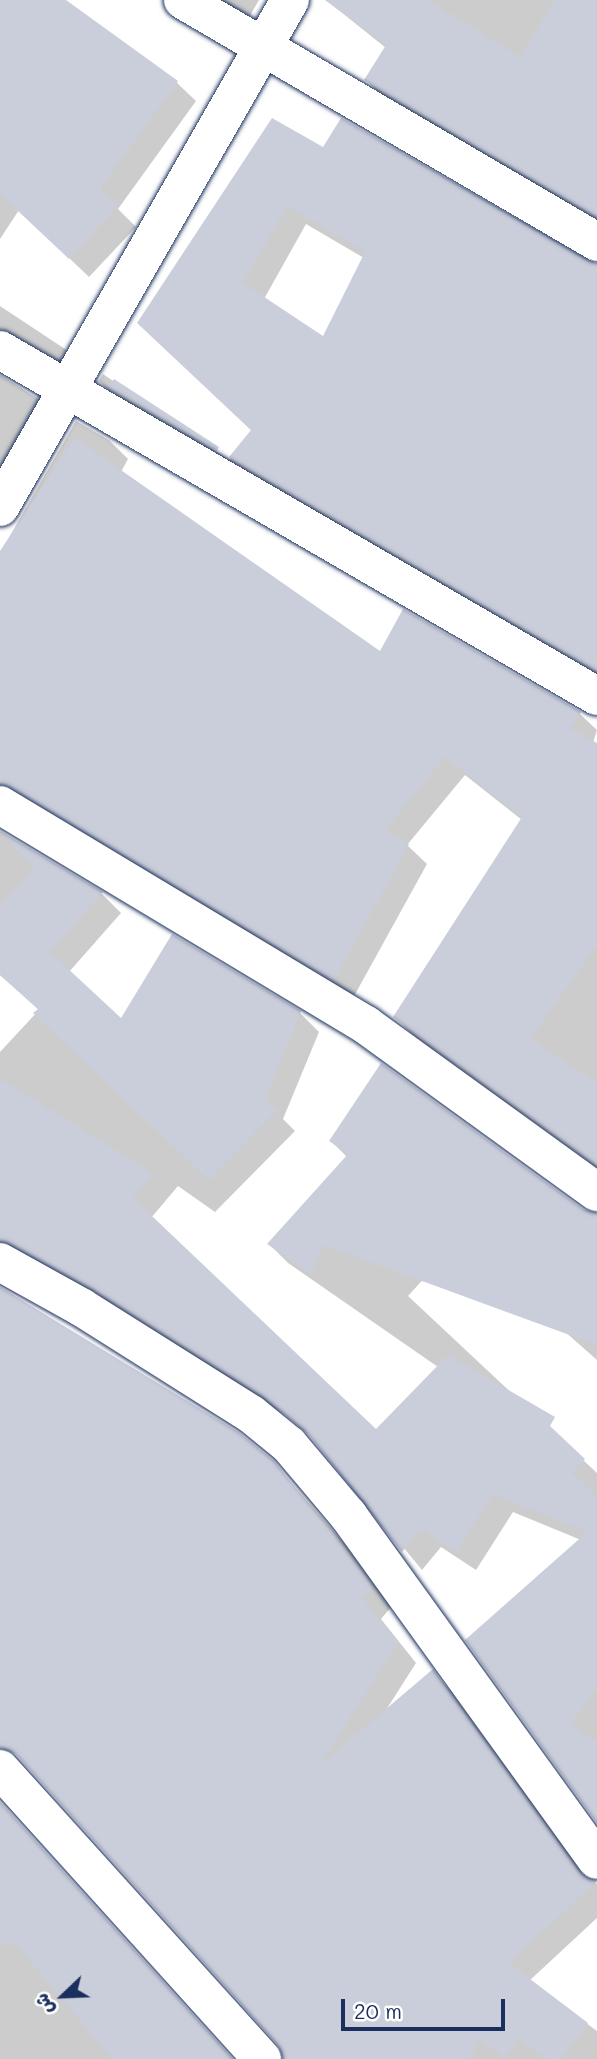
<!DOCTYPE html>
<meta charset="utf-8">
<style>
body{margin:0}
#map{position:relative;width:597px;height:2059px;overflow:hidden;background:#fff;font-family:Mali,"Playpen Sans Arabic",sans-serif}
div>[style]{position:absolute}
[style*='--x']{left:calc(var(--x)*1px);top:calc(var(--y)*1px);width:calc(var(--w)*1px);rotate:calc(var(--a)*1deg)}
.shadow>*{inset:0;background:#0003}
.building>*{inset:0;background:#caceda}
.roads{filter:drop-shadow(0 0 2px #1b2f5e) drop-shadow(0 0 2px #1b2f5e)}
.minor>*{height:38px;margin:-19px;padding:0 19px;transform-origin:19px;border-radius:19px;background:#fff}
span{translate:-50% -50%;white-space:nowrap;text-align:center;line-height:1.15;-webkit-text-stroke:5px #fff;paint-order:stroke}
.north{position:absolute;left:28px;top:1961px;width:70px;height:70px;-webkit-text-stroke:5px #fff;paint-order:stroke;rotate:247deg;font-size:19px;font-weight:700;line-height:28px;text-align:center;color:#1b2f5e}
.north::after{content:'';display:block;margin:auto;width:24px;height:32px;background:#1b2f5e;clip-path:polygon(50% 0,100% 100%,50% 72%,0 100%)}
.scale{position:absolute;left:341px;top:1999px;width:164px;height:32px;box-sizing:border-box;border:4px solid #1b2f5e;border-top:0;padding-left:9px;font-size:21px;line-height:24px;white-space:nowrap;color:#1b2f5e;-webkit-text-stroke:5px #fff;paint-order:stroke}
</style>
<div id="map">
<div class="shadow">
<div style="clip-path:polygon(0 0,60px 0,176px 82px,196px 101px,118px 209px,136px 227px,89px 277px,19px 210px,0 239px)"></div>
<div style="clip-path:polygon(215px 0,259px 0,248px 19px)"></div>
<div style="clip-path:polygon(326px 0,597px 0,597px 223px,385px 99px,366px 80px,386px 48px)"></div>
<div style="clip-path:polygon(evenodd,323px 149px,585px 263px,597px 263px,597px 677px,123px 404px,99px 381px,103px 374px,229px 460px,252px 431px,158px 342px,323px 149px,306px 224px,364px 258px,324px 339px,264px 299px,306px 224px)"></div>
<div style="clip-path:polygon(0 306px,65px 349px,84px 368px,0 359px)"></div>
<div style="clip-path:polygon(0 375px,37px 398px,56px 418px,0 512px)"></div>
<div style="clip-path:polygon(76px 421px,109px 440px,128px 459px,121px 472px,381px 654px,404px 611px,580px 714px,597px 730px,593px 743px,597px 745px,597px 1168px,414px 1036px,395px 1017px,522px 820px,465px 775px,407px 845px,427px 864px,353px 998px,0 818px,0 553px)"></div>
<div style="clip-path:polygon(0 831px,102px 894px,121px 913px,69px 972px,121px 1021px,300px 1013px,319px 1032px,283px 1119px,295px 1131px,215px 1212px,178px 1186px,151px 1218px,376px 1432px,438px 1367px,288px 1263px,269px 1244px,348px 1158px,331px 1141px,597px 1213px,597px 1360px,460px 1239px,408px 1296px,597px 1473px,597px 1820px,468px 1641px,581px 1540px,513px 1512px,476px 1570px,441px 1547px,422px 1570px,315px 1440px,284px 1414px,31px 1261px,0 1276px,0 1052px,39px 1010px,0 975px)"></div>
<div style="clip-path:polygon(0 1288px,277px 1467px,350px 1550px,391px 1607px,381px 1619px,416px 1663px,386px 1710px,432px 1672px,451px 1691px,587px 1878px,597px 1884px,597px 1918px,529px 1981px,597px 2031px,597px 2059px,283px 2059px,285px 2053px,36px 1774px,79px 1735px,0 1746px)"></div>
<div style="clip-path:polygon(0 1808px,232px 2059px,0 2059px)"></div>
</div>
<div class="building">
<div style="clip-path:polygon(0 0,66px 0,178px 81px,100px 189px,118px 206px,69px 259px,0 194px)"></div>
<div style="clip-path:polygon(325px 0,428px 0,520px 57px,555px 0,597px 0,597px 217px,364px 80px,386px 45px)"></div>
<div style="clip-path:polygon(evenodd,272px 118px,323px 147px,341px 118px,597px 264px,597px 671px,229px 457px,251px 430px,137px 323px,272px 118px,287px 206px,365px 252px,323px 336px,243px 283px,287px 206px)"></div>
<div style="clip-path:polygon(114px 379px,219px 447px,217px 451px,108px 387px)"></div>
<div style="clip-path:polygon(75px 438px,380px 651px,403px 609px,581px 712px,571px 729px,597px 743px,597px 945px,530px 1039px,597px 1083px,597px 1165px,393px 1017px,522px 817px,445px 757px,385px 830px,409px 844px,334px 980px,0 783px,0 551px)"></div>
<div style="clip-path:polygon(0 831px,103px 892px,50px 952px,121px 1018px,172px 934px,301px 1011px,265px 1099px,277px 1110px,209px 1180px,33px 1013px,38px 1009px,0 975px,0 906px,34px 868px)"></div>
<div style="clip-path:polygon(381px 1063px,584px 1210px,597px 1213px,597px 1345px,324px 1245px,311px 1274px,267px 1244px,348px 1154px,329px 1141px)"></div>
<div style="clip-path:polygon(0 1079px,153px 1173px,133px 1198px,376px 1429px,448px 1355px,555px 1417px,550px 1426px,585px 1459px,572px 1473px,597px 1496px,597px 1688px,571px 1724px,597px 1742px,597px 1823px,465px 1640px,587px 1532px,493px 1494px,456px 1552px,421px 1529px,402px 1552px,306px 1431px,265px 1397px,92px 1288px,0 1240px)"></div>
<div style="clip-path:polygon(0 1287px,238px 1432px,274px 1461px,373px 1587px,363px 1599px,398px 1642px,319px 1766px,433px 1669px,579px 1873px,597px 1881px,509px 1963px,588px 2023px,561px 2059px,546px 2059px,518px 2038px,505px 2058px,480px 2040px,469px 2059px,283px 2059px,278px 2044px,16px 1754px,0 1748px)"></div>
<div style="clip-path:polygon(0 1802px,233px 2059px,112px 2059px,16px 1944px,0 1944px)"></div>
</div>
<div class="roads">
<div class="minor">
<div style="--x:183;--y:0;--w:480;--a:30.3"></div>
<div style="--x:0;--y:350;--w:690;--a:30.1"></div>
<div style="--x:0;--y:507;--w:584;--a:-60.23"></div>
<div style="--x:0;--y:805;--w:427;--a:31"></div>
<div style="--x:366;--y:1025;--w:285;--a:35.9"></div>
<div style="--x:0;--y:1262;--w:93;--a:29.1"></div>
<div style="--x:81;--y:1307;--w:201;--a:32.2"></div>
<div style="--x:251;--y:1414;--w:49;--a:39.2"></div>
<div style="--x:289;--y:1445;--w:92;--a:49.9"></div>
<div style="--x:348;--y:1515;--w:425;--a:54.2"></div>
<div style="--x:0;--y:1769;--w:391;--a:47.9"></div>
</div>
</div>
<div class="north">ش</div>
<div class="scale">20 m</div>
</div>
